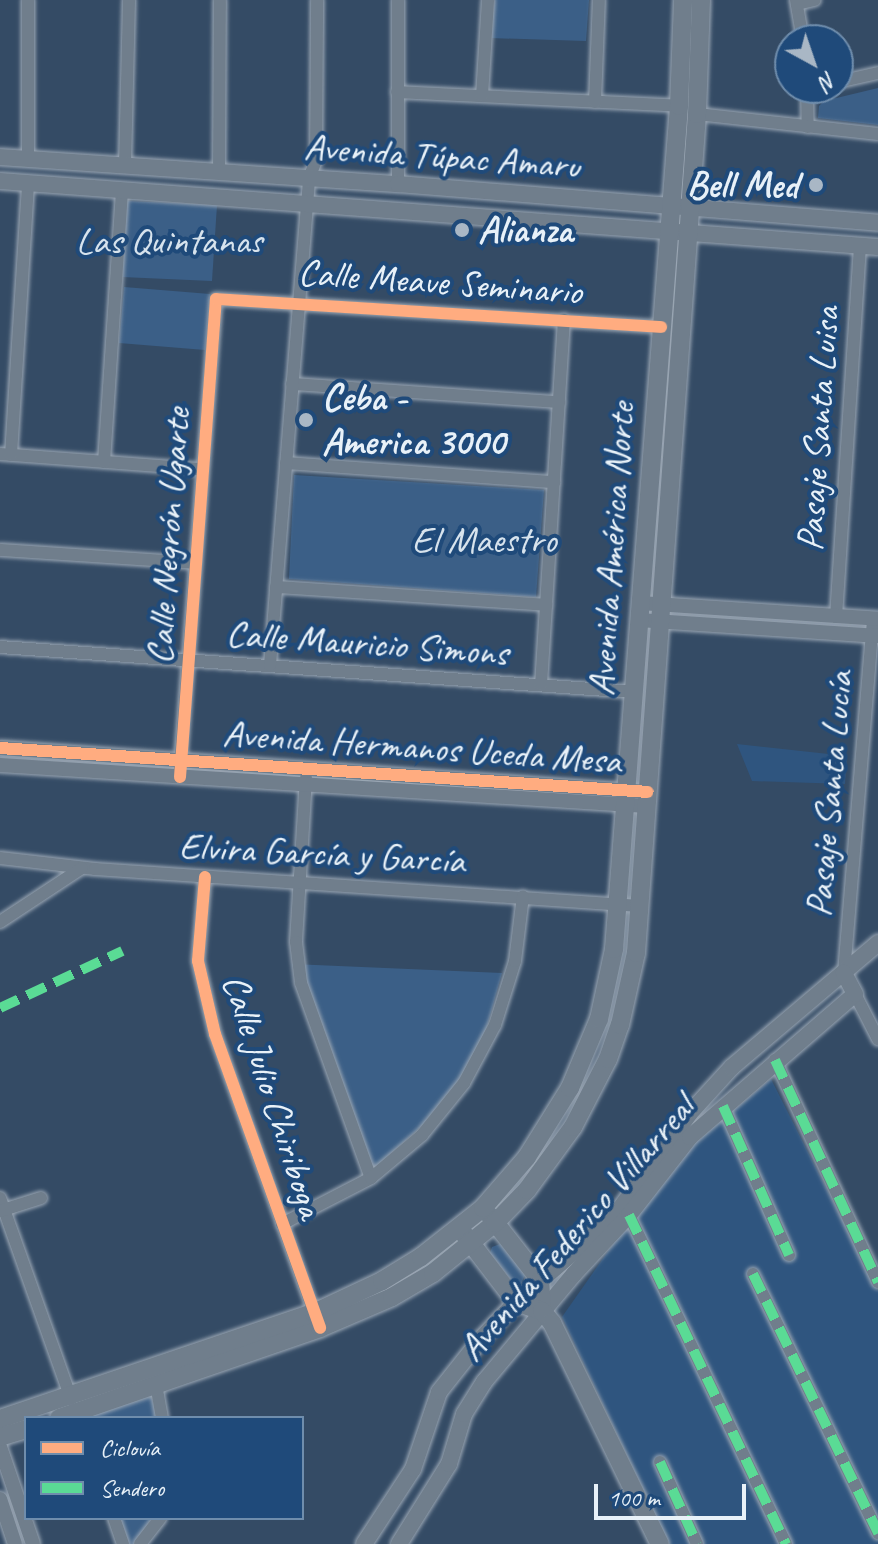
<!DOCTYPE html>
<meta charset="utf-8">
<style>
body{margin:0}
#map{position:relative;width:878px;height:1544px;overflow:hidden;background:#344b65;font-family:Caveat,sans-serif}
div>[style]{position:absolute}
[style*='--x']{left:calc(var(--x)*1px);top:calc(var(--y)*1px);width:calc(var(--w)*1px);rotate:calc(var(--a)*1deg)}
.built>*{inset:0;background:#2f557f}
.green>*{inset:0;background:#3b5f87}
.roads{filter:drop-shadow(0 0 2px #9aa6b3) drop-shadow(0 0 2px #9aa6b3)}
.minor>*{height:12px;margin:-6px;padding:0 6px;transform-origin:6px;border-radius:6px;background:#707e8c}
.tertiary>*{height:14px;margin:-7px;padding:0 7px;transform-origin:7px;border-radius:7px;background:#707e8c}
.secondary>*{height:16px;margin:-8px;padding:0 8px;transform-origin:8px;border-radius:8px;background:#707e8c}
.primary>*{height:18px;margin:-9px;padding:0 9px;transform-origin:9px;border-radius:9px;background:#707e8c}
.quiet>*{height:10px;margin-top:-5px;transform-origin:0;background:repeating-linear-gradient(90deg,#5adb95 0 20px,transparent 0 30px)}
.cycleway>*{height:12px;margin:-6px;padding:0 6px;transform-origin:6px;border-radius:6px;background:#ffac80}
.dots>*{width:22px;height:22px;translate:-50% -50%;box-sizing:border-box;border:4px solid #1f4a7a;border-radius:50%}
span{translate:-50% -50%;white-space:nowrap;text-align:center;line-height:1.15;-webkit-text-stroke:8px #1f4a7a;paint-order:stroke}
.street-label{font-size:38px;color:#e8f1f8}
.poi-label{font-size:38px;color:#e8f1f8;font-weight:700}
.right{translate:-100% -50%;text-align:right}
.left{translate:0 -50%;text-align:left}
.park-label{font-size:38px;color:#d7e3ed}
.legend{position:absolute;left:24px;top:1416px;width:280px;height:104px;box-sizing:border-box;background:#1f4a7a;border:2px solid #6f8dac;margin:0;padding:10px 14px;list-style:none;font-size:24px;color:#e8f1f8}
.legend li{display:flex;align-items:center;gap:16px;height:40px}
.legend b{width:40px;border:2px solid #6f8dac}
.north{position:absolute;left:774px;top:24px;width:80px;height:80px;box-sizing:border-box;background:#1f4a7a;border:2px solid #6f8dac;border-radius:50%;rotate:140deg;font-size:22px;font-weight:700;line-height:32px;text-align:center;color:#e8f1f8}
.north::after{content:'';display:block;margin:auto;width:28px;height:36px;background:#a9b7c5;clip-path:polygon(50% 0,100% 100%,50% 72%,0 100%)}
.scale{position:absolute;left:594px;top:1484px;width:152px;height:36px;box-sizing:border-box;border:4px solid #e8f1f8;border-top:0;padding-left:10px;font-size:24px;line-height:28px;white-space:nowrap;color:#e8f1f8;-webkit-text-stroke:6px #1f4a7a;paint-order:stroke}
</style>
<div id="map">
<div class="built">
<div style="clip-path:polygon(737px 744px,847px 756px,845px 784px,752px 781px)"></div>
<div style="clip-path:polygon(771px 1079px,878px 1291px,878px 1544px,669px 1544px,562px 1317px,667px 1167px)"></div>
</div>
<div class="green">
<div style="clip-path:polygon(495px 0,589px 0,586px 41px,490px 38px)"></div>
<div style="clip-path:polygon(878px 88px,878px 125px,818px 118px,819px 106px,824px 101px)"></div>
<div style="clip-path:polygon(127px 201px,217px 205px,212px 281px,122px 277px)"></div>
<div style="clip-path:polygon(124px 287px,210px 294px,205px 350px,119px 343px)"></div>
<div style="clip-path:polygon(294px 475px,544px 490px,536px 597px,289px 579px)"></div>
<div style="clip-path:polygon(292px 964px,502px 973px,481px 1048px,438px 1111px,371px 1171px,302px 997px)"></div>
<div style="clip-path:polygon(500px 1244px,525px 1275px,521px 1284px,514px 1283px,490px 1253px,492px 1247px)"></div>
<div style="clip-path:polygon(150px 1393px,157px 1418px,83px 1418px)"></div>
<div style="clip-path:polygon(119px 1518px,151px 1518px,136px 1544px,128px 1544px)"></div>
</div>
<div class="roads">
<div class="minor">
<div style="--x:796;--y:0;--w:41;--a:80.1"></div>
<div style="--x:797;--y:4;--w:18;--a:-13"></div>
<div style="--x:838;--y:82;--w:41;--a:-12.7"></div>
<div style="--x:807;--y:88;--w:39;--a:89"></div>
<div style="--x:397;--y:92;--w:282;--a:2.8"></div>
<div style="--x:482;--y:96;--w:96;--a:-86.4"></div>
<div style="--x:595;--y:102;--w:102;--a:-87.8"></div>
<div style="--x:697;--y:114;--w:182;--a:6.3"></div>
<div style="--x:28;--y:159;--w:159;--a:-90"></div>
<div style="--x:125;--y:165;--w:165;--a:-88.6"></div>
<div style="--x:219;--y:172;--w:172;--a:-89.7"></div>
<div style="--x:398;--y:184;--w:184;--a:-90"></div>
<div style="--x:292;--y:384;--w:268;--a:3.9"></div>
<div style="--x:0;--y:454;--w:202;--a:4.3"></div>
<div style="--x:11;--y:455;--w:273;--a:-86.4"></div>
<div style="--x:104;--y:462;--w:273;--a:-86.2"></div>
<div style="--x:286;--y:463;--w:269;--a:4.1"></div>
<div style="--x:0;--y:550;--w:196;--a:3.8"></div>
<div style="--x:276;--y:587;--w:271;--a:3.8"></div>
<div style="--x:836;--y:617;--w:373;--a:-86.3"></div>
<div style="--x:0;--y:647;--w:636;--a:4.06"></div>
<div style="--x:270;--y:665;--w:489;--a:-85.4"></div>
<div style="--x:309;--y:178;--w:18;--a:-68"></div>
<div style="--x:316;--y:161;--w:161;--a:-89.6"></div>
<div style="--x:541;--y:685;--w:366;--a:-86.4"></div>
<div style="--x:180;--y:768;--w:470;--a:-85.6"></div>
<div style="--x:216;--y:299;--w:446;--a:3.6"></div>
<div style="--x:306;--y:778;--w:164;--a:93.5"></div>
<div style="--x:296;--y:942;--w:41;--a:83"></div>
<div style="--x:301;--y:983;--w:207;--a:70.3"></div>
<div style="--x:0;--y:858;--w:96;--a:6.6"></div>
<div style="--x:95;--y:869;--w:546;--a:3.88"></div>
<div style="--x:205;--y:877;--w:84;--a:94.8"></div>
<div style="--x:198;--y:961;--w:75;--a:76.9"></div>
<div style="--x:215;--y:1034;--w:301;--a:70.4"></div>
<div style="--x:0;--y:922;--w:98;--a:-33.4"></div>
<div style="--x:844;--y:973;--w:355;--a:-85.3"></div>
<div style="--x:855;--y:994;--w:51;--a:62.9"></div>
<div style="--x:775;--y:1060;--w:245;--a:65.1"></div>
<div style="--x:723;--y:1106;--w:163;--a:66.1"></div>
<div style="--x:0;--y:1198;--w:213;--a:70.5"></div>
<div style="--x:0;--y:1211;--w:43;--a:-17.6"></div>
<div style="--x:629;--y:1215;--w:365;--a:64.5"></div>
<div style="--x:282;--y:1224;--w:100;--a:-27.3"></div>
<div style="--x:371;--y:1178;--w:67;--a:-40.1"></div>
<div style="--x:422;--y:1135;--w:67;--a:-51.1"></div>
<div style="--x:464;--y:1083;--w:66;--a:-61.9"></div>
<div style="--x:495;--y:1025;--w:67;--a:-72.6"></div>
<div style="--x:515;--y:961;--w:65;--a:-83"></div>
<div style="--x:753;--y:1274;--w:288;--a:64.2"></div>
<div style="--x:156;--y:1384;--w:35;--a:80"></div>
<div style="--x:660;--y:1462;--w:90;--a:65.7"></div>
<div style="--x:114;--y:1518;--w:28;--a:71"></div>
<div style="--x:140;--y:1544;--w:33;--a:-52"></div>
</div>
<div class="tertiary">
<div style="--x:640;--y:603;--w:239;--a:3.8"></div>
<div style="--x:639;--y:620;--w:240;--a:3.8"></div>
<div style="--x:0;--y:748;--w:649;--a:3.88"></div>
<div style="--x:0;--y:765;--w:648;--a:3.63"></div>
<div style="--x:0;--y:1447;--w:102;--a:71.2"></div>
<div style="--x:0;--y:1499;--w:47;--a:71.6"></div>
</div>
<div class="secondary">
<div style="--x:0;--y:157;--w:399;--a:3.9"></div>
<div style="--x:398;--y:184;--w:482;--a:4.6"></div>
<div style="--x:0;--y:181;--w:880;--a:4.3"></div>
<div style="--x:364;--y:1544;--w:90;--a:-56.8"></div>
<div style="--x:413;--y:1469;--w:81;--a:-71.3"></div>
<div style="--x:439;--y:1392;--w:68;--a:-51.6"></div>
<div style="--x:481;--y:1339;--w:51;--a:-46.6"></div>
<div style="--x:516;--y:1302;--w:128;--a:-40.9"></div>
<div style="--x:613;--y:1218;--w:130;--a:-53.7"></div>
<div style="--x:690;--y:1113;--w:62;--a:-47.6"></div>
<div style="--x:732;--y:1067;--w:192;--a:-40.3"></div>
<div style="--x:399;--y:1544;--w:94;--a:-58"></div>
<div style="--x:449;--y:1464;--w:52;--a:-73.3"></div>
<div style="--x:464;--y:1414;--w:38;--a:-58"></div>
<div style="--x:484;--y:1382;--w:141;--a:-50.2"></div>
<div style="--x:574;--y:1274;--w:81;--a:-47"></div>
<div style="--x:629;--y:1215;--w:99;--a:-52"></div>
<div style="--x:690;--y:1137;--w:218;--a:-40.9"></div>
<div style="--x:855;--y:994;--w:24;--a:-118"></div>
</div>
<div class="primary">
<div style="--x:490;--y:1216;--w:81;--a:52"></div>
<div style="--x:540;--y:1280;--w:31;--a:86"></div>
<div style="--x:464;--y:1234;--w:86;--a:52.6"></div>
<div style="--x:516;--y:1302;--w:28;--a:19"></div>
<div style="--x:542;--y:1311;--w:16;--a:50"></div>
<div style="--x:552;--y:1323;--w:246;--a:64"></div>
<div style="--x:59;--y:1418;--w:276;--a:-19"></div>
<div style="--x:320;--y:1328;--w:78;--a:-23.3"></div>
<div style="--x:392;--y:1297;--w:48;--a:-30.3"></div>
<div style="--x:433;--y:1273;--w:80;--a:-38.9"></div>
<div style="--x:495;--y:1223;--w:46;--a:-45.9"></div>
<div style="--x:527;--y:1190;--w:78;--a:-53.9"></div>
<div style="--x:573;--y:1127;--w:76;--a:-62.8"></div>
<div style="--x:608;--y:1059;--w:36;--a:-71"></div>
<div style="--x:620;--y:1025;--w:74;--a:-77.5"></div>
<div style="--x:636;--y:953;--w:841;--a:-85.84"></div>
<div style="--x:697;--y:114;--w:114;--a:-88"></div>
<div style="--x:0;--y:1419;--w:331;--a:-18.7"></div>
<div style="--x:314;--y:1313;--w:75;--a:-25.2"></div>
<div style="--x:382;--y:1281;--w:46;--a:-31.6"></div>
<div style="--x:421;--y:1257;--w:79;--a:-38.3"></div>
<div style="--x:483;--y:1208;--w:67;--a:-49.2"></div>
<div style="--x:527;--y:1157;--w:81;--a:-58.1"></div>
<div style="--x:570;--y:1088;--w:75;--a:-67.2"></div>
<div style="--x:599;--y:1019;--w:72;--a:-77.9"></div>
<div style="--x:614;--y:949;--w:846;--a:-85.59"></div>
<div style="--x:679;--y:106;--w:106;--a:-87.8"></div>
<div style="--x:0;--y:1437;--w:27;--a:-17"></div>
</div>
</div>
<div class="quiet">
<div style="--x:0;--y:1008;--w:135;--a:-25"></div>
<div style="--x:775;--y:1060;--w:245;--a:65.1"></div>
<div style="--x:723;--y:1106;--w:163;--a:66.1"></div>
<div style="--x:629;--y:1215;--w:365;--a:64.5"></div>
<div style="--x:753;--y:1274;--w:288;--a:64.2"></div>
<div style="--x:660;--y:1462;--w:90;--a:65.7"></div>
</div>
<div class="cycleway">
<div style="--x:0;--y:748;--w:649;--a:3.88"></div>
<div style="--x:180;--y:777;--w:479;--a:-85.7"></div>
<div style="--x:216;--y:299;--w:446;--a:3.6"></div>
<div style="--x:205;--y:877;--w:84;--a:94.8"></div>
<div style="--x:198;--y:961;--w:75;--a:76.9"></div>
<div style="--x:215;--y:1034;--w:312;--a:70.3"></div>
</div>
<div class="dots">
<div style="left:816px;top:185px;background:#a9b7c5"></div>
<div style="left:462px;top:230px;background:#a9b7c5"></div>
<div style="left:306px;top:420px;background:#a9b7c5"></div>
</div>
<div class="street-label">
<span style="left:442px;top:156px;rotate:4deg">Avenida Túpac Amaru</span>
<span style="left:440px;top:282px;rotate:4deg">Calle Meave Seminario</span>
<span style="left:818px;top:429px;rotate:-86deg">Pasaje Santa Luisa</span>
<span style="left:168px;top:536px;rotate:-86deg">Calle Negrón Ugarte</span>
<span style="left:611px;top:549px;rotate:-86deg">Avenida América Norte</span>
<span style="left:367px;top:643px;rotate:4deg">Calle Mauricio Simons</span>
<span style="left:422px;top:747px;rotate:4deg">Avenida Hermanos Uceda Mesa</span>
<span style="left:829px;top:794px;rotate:-85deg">Pasaje Santa Lucía</span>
<span style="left:322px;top:853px;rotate:3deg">Elvira García y García</span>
<span style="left:273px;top:1096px;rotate:72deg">Calle Julio Chiriboga</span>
<span style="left:576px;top:1228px;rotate:-49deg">Avenida Federico Villarreal</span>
</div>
<div class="poi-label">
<span class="right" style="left:798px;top:185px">Bell Med</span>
<span class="left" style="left:478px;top:230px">Alianza</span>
<span class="left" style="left:322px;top:420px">Ceba -<br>America 3000</span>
</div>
<div class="park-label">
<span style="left:169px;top:241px">Las Quintanas</span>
<span style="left:484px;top:540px">El Maestro</span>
</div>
<ul class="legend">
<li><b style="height:10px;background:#ffac80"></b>Ciclovía</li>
<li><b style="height:10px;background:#5adb95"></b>Sendero</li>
</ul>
<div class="north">N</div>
<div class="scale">100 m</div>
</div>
